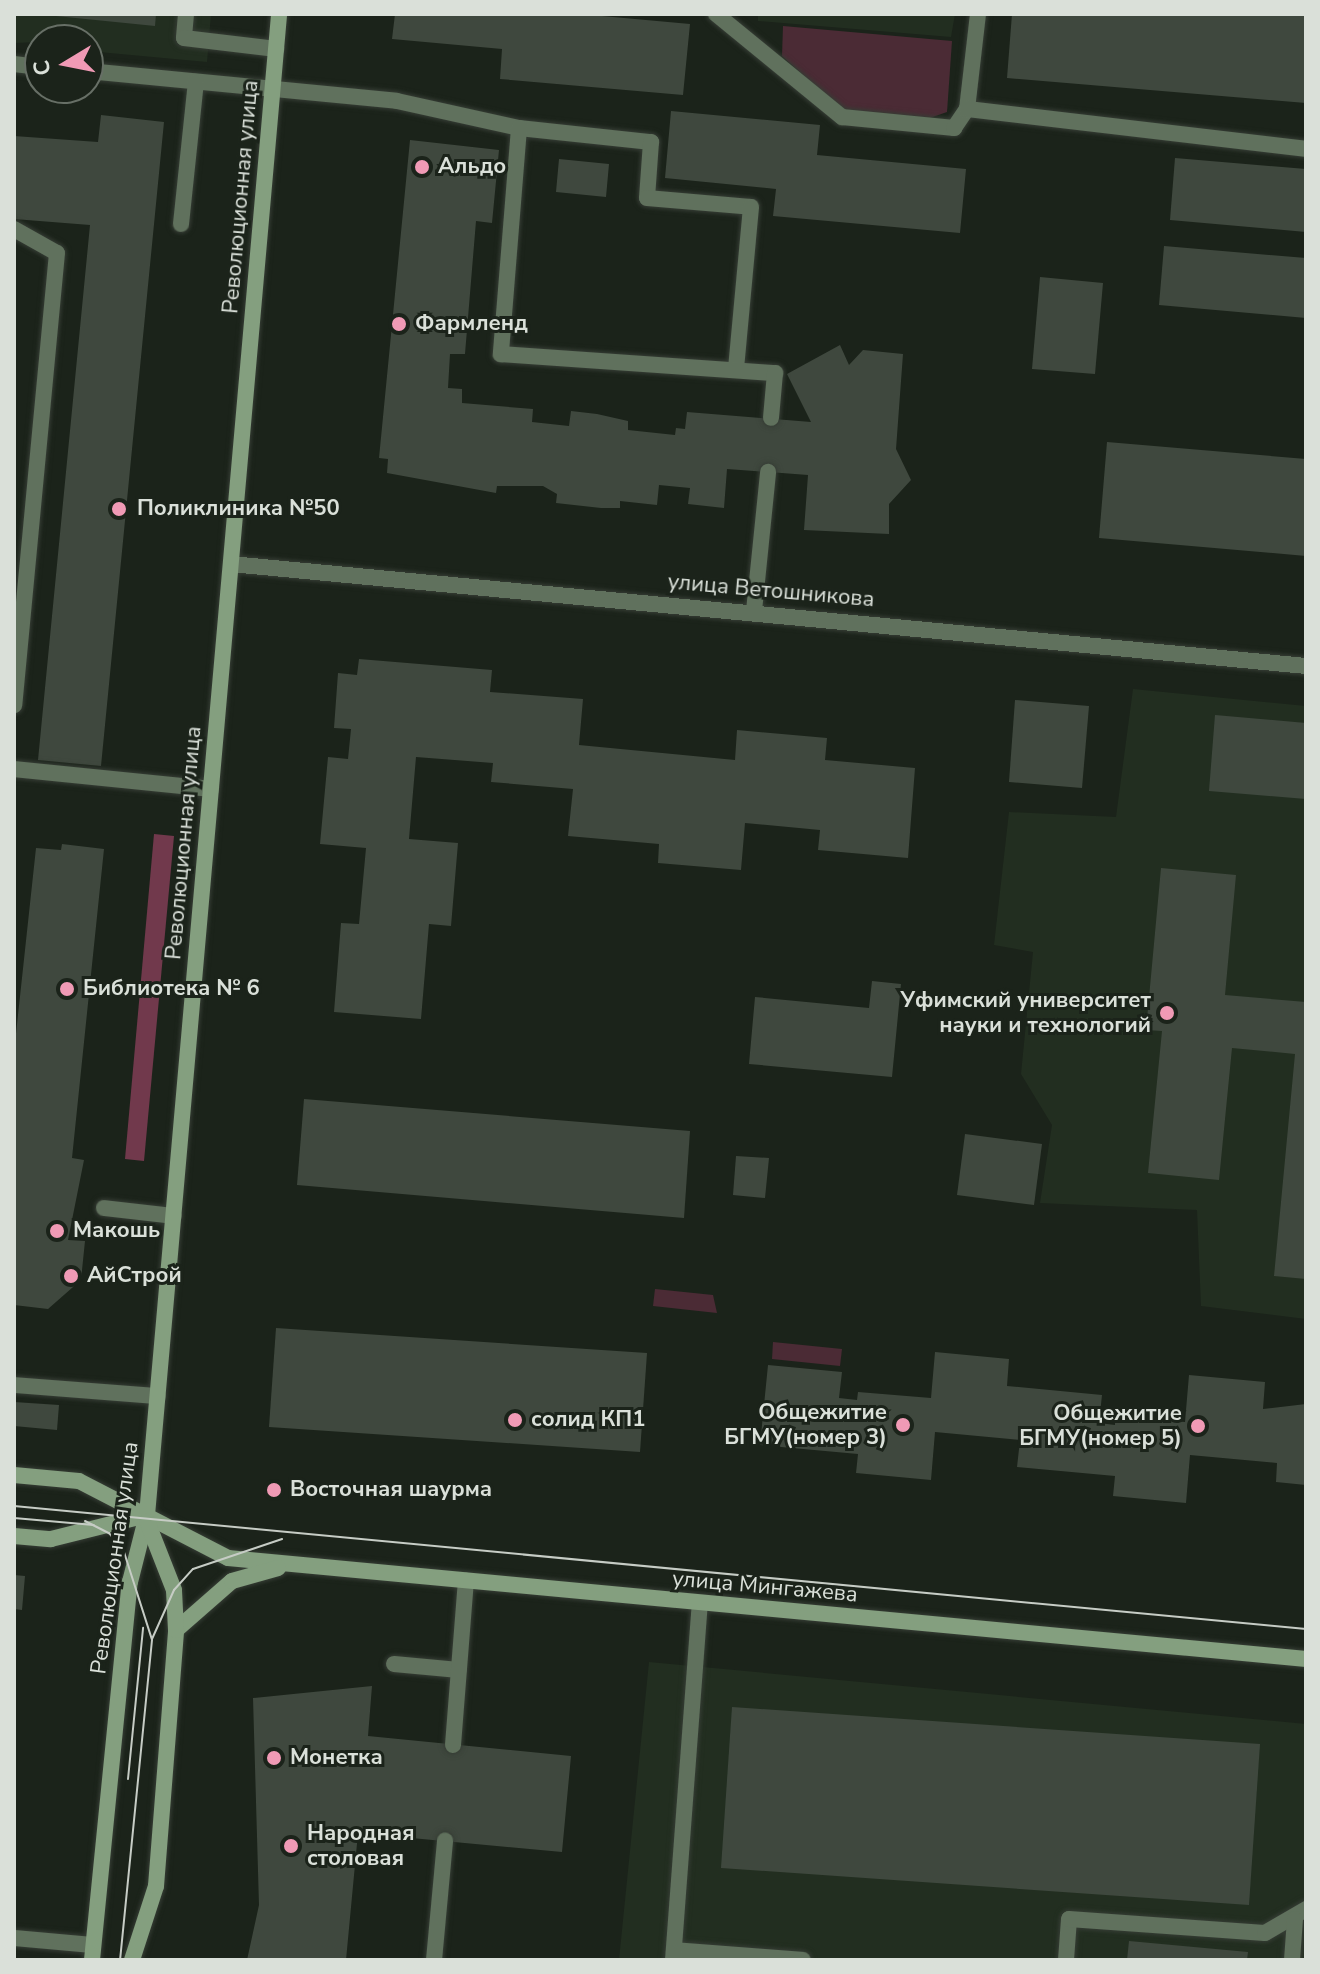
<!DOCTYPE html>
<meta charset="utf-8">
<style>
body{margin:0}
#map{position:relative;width:1320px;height:1974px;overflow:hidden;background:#1b231a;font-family:"Nunito Sans",sans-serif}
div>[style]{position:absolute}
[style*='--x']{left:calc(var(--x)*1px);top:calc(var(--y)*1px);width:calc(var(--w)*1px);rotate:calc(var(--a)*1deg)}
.built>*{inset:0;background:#222e20}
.green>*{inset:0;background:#4b2b35}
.forest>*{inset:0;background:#71394c}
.building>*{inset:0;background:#3f483e}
.roads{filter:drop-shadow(0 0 2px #363d35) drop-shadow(0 0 2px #363d35)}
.lane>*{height:16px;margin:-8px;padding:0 8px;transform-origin:8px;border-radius:8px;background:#60715d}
.street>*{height:16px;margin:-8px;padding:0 8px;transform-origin:8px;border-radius:8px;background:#60715d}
.secondary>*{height:16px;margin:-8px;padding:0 8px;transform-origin:8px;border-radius:8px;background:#849f7f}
.tram>*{height:2px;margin:-1px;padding:0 1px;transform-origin:1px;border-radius:1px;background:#c6ccc5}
.dots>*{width:22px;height:22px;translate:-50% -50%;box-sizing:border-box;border:4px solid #1b231a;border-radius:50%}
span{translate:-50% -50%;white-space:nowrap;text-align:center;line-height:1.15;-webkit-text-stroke:6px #1b231a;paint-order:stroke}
.poi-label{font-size:22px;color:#dae0d9;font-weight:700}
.left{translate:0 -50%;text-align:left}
.right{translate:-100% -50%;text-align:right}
.street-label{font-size:22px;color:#dae0d9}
.frame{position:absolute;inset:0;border:16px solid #dae0d9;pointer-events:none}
.north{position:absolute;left:24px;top:24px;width:80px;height:80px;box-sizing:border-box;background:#1b231a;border:2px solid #676f66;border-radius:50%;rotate:260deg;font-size:22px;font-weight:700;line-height:32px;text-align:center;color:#dae0d9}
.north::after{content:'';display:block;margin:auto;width:28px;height:36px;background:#f09ab5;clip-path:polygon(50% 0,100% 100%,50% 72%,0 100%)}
</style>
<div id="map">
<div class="built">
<div style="clip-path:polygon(14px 14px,211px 14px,207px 62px,88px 51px,88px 40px,14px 43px)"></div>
<div style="clip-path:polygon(758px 14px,955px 14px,951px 37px,758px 21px)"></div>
<div style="clip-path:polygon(1133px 689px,1306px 706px,1306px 1319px,1201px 1306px,1197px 1210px,1040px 1203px,1052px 1125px,1021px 1074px,1033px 952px,994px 945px,1009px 812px,1116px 817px)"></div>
<div style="clip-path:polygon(649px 1662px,1306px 1724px,1306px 1960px,619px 1960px)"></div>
</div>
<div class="green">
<div style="clip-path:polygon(783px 26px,952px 41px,947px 112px,927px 119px,844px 111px,782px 56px)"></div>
<div style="clip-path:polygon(655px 1289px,713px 1295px,717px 1313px,653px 1306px)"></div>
<div style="clip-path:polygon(773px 1342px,842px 1349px,840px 1366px,772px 1359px)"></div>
</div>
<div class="forest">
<div style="clip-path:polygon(154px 834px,174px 836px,144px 1161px,125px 1159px)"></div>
</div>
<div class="building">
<div style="clip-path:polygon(36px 14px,156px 14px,155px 26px)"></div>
<div style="clip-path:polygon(395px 14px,580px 14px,690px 24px,683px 95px,500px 79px,502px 49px,392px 39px)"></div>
<div style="clip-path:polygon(1012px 14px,1306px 15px,1306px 103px,1007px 78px)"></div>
<div style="clip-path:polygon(671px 111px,820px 125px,817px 155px,966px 169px,960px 233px,773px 216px,776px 189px,665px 178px)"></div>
<div style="clip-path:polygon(101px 115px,164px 122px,101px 766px,38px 760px,90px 225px,14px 219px,14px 136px,98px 142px)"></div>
<div style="clip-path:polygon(410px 140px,499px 150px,492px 223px,476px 221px,465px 354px,450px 354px,448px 388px,462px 389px,462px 403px,533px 409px,532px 422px,569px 426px,571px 411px,597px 414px,628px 421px,628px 430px,675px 435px,676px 428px,685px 429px,687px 412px,811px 422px,787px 374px,840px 345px,849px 365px,863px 350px,903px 354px,896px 449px,911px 480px,889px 504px,889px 534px,804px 530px,808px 475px,727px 469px,724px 508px,688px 504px,690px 488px,659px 485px,657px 505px,620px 501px,620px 508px,601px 508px,556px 503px,557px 494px,543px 486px,497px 486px,496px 493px,387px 473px,388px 459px,379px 458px)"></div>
<div style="clip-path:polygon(1175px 158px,1306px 169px,1306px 232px,1170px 220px)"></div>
<div style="clip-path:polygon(559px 159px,609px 164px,606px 197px,556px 192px)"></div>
<div style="clip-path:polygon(1164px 246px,1306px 258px,1306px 318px,1159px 305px)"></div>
<div style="clip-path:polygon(1040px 277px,1103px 283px,1095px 374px,1032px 369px)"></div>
<div style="clip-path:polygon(1107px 442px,1306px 459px,1306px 556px,1099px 538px)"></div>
<div style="clip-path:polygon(359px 659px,492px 670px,490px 692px,583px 699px,579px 745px,735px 760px,737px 730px,827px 738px,825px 760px,915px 768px,908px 858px,818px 850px,820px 830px,745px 823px,741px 870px,658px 863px,659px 844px,568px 836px,573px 789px,491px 782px,493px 763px,416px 757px,409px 839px,458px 843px,451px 926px,429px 924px,421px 1019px,334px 1012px,341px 923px,359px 924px,366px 848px,320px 844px,328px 757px,348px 759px,351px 729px,334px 728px,338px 673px,357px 675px)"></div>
<div style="clip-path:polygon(1015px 700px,1089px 706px,1082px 788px,1009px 782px)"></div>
<div style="clip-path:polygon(1215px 715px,1306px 723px,1306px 799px,1209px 791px)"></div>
<div style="clip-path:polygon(62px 844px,104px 849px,72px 1158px,84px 1160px,68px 1240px,85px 1241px,81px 1280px,48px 1309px,14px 1305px,14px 1052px,36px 848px,61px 850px)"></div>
<div style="clip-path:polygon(1161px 868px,1236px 875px,1225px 995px,1306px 1002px,1306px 1279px,1274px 1276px,1295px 1054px,1232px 1048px,1219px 1180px,1148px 1173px,1162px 1031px,1146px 1030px)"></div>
<div style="clip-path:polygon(872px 981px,901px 984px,892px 1077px,749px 1064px,755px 997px,869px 1008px)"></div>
<div style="clip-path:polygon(304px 1099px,690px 1131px,684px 1218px,297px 1185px)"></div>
<div style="clip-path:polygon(965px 1134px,1042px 1144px,1034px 1205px,957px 1195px)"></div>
<div style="clip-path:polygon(736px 1156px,769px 1158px,765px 1198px,733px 1195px)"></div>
<div style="clip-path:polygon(276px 1328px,647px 1353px,640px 1452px,269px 1427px)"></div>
<div style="clip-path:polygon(935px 1352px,1009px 1359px,1007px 1386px,1102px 1395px,1099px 1423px,1115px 1425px,1115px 1416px,1185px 1422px,1189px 1375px,1265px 1382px,1263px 1409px,1306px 1404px,1306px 1485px,1276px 1482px,1277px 1463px,1190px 1455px,1186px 1503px,1113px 1496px,1115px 1476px,1017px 1467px,1020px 1440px,935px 1432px,931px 1480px,856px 1473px,858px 1454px,760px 1445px,768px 1365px,842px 1372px,839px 1398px,857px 1400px,858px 1392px,931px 1398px)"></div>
<div style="clip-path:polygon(14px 1402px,59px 1405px,57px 1430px,14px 1426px)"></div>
<div style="clip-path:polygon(14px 1575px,25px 1576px,22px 1610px,14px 1609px)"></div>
<div style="clip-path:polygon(372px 1686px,368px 1736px,571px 1756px,562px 1852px,358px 1833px,346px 1960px,247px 1960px,259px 1905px,253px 1698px)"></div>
<div style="clip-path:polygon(732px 1707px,1260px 1744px,1249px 1905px,721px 1868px)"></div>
<div style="clip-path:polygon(1129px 1941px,1248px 1952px,1247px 1960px,1127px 1960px)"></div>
</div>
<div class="roads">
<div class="lane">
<div style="--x:186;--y:14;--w:24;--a:95"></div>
<div style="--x:184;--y:38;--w:93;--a:6.8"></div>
<div style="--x:716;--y:14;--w:163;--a:39.3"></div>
<div style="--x:842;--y:117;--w:113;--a:5.6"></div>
<div style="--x:954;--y:128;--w:23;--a:-56"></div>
<div style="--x:978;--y:14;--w:96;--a:96.6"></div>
<div style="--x:967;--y:109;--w:341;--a:6.7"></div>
<div style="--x:14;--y:64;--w:26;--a:7"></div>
<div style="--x:88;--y:71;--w:310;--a:5.5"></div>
<div style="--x:397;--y:101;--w:125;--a:12.5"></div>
<div style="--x:519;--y:128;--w:133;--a:6.1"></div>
<div style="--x:651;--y:142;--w:56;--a:94.1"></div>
<div style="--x:647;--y:198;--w:104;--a:4.9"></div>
<div style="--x:751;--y:207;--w:163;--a:95.3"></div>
<div style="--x:519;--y:128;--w:227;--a:94.6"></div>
<div style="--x:501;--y:354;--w:275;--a:4"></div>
<div style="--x:775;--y:373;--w:45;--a:95.1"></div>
<div style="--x:181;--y:224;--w:143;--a:-84"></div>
<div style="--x:14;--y:229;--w:49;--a:29.2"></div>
<div style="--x:57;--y:253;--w:454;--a:95.4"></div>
<div style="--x:754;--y:611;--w:140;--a:-84.2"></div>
<div style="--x:14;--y:769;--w:198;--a:5.8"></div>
<div style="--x:104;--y:1208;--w:70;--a:6.5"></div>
<div style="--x:14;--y:1385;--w:144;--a:4.4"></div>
<div style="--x:394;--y:1664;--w:65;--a:5.3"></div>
<div style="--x:453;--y:1745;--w:165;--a:-85.5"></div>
<div style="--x:14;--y:1938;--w:79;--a:5.1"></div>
<div style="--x:674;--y:1950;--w:129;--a:4.4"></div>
<div style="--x:434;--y:1960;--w:120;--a:-84.7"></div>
<div style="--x:673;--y:1960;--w:358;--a:-85.7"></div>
<div style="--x:1066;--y:1960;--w:41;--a:-85.8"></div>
<div style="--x:1069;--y:1919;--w:196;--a:4.1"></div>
<div style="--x:1265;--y:1933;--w:48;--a:-30.3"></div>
<div style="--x:1292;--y:1960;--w:41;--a:-85.8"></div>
</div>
<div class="street">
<div style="--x:231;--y:564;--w:1080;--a:5.42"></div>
</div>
<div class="secondary">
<div style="--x:14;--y:1475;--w:65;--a:5.3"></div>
<div style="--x:79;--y:1481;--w:168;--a:27.3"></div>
<div style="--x:228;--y:1558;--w:1083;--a:5.35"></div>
<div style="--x:14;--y:1536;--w:37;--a:5"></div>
<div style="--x:51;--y:1539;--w:99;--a:-14"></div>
<div style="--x:176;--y:1630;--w:74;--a:-41.2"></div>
<div style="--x:232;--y:1581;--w:48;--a:-15.8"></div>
<div style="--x:92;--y:1960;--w:380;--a:-84.3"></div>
<div style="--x:130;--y:1582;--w:69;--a:-75.8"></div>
<div style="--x:147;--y:1515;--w:1507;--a:-84.97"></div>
<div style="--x:132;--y:1960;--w:78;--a:-72"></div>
<div style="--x:156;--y:1886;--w:257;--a:-85.5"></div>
<div style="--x:176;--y:1630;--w:40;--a:-92.9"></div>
<div style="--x:174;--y:1590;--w:74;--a:-111.4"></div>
</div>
</div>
<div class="tram">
<div style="--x:14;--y:1506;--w:1298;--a:5.44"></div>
<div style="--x:14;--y:1518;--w:80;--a:5"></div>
<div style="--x:85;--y:1521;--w:27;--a:27"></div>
<div style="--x:109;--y:1533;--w:24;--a:52"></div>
<div style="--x:124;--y:1552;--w:92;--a:72.3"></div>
<div style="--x:152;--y:1640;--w:322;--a:95.7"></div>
<div style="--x:152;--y:1639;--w:54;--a:-65.8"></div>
<div style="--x:174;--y:1590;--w:28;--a:-48"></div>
<div style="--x:193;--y:1569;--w:94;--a:-18.6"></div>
<div style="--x:128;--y:1779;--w:152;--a:-84.3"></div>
</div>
<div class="dots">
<div style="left:422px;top:167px;background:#f09ab5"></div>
<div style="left:399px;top:324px;background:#f09ab5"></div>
<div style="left:119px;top:509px;background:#f09ab5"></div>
<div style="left:67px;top:989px;background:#f09ab5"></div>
<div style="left:1167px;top:1013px;background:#f09ab5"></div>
<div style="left:57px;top:1231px;background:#f09ab5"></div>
<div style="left:71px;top:1276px;background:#f09ab5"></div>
<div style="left:515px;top:1420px;background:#f09ab5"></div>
<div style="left:903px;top:1425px;background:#f09ab5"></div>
<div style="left:1198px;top:1426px;background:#f09ab5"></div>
<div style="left:274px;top:1490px;background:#f09ab5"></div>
<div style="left:274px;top:1758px;background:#f09ab5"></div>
<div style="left:291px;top:1846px;background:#f09ab5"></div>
</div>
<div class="poi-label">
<span class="left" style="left:438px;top:167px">Альдо</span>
<span class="left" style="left:415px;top:324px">Фармленд</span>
<span class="left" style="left:137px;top:509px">Поликлиника №50</span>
<span class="left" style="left:83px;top:989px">Библиотека № 6</span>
<span class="right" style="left:1151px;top:1013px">Уфимский университет<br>науки и технологий</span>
<span class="left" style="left:73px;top:1231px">Макошь</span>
<span class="left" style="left:87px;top:1276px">АйСтрой</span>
<span class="right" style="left:887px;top:1425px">Общежитие<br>БГМУ(номер 3)</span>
<span class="right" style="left:1182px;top:1426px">Общежитие<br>БГМУ(номер 5)</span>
<span class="left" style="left:531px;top:1420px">солид КП1</span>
<span class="left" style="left:290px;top:1490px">Восточная шаурма</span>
<span class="left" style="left:290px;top:1758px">Монетка</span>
<span class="left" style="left:307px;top:1846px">Народная<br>столовая</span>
</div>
<div class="street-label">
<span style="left:241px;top:197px;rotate:-85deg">Революционная улица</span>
<span style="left:771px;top:591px;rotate:5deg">улица Ветошникова</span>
<span style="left:184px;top:843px;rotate:-85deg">Революционная улица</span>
<span style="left:115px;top:1558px;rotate:-82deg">Революционная улица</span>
<span style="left:765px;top:1587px;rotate:5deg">улица Мингажева</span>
</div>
<div class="frame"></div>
<div class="north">С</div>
</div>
